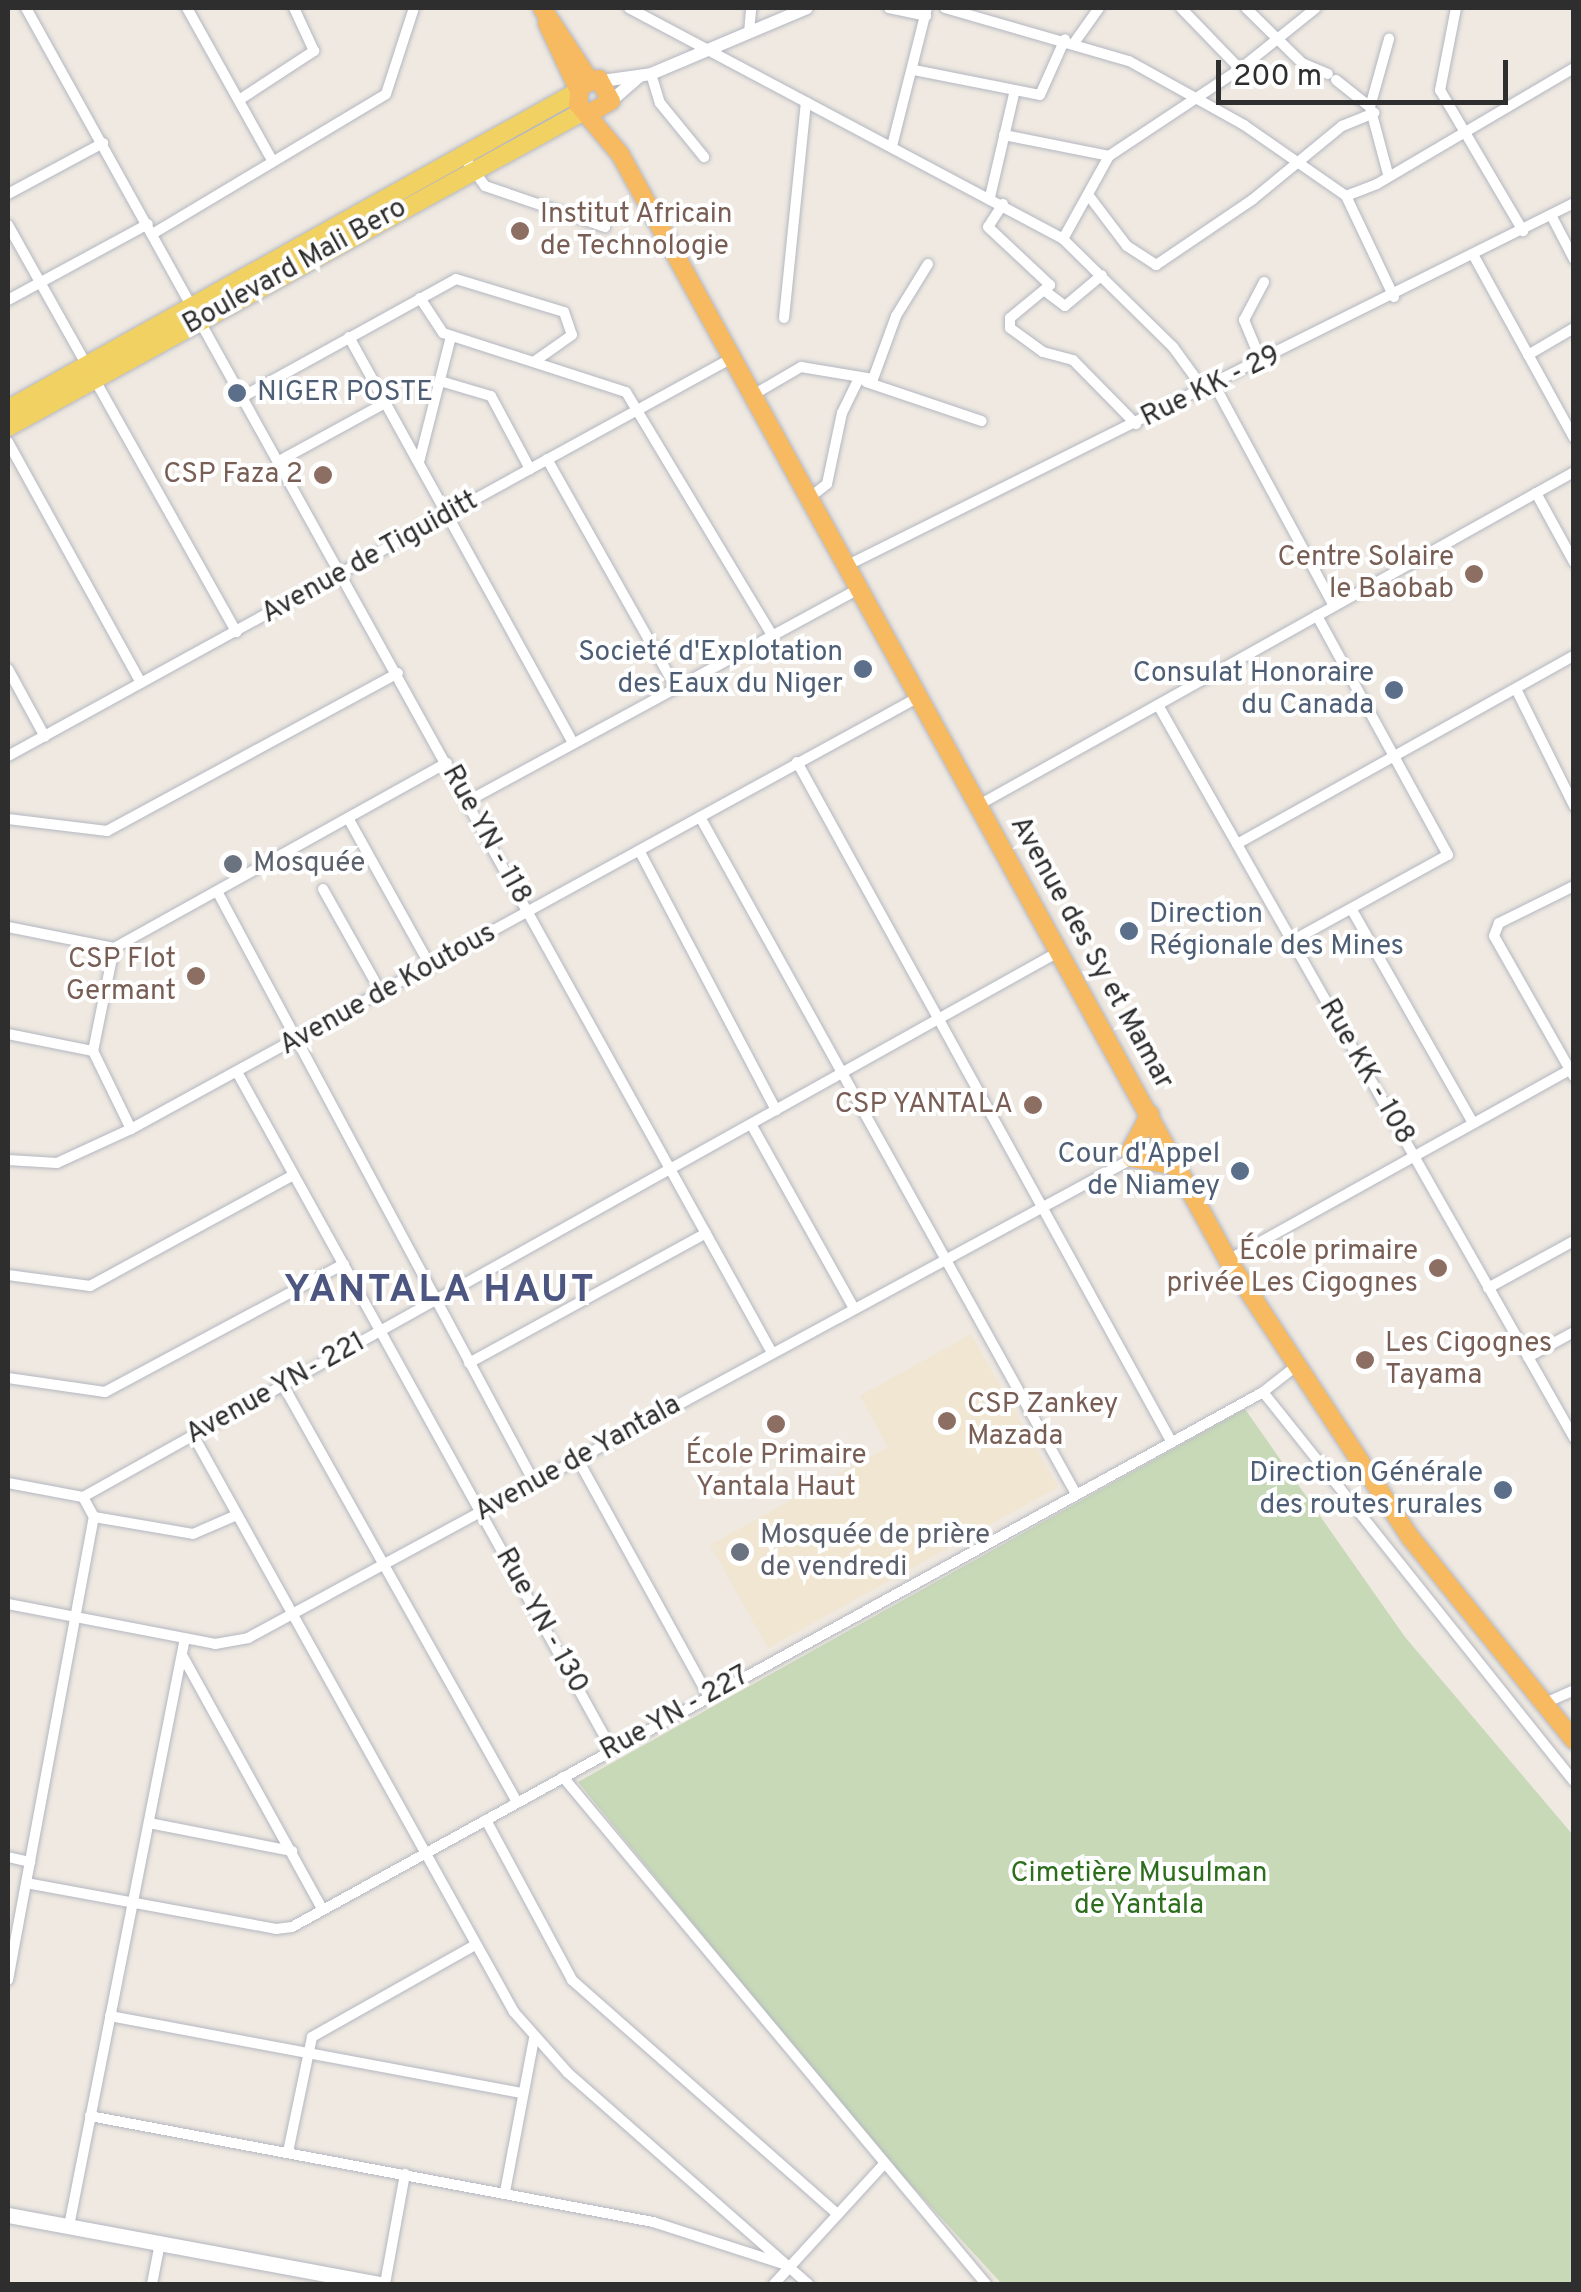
<!DOCTYPE html>
<meta charset="utf-8">
<style>
body{margin:0}
#map{position:relative;width:1581px;height:2292px;overflow:hidden;background:#efe9e1;font-family:Overpass,sans-serif}
div>[style]{position:absolute}
[style*='--x']{left:calc(var(--x)*1px);top:calc(var(--y)*1px);width:calc(var(--w)*1px);rotate:calc(var(--a)*1deg)}
.education>*{inset:0;background:#f0e6d1}
.cemetery>*{inset:0;background:#c8d9b8}
.roads{filter:drop-shadow(0 0 2px #b4b7c1) drop-shadow(0 0 2px #b4b7c1)}
.minor>*{height:10px;margin:-5px;padding:0 5px;transform-origin:5px;border-radius:5px;background:#fff}
.tertiary>*{height:12px;margin:-6px;padding:0 6px;transform-origin:6px;border-radius:6px;background:#fff}
.secondary>*{height:15px;margin:-7.5px;padding:0 7.5px;transform-origin:7.5px;border-radius:7.5px;background:#fff}
.primary>*{height:18px;margin:-9px;padding:0 9px;transform-origin:9px;border-radius:9px;background:#f2d163}
.trunk>*{height:18px;margin:-9px;padding:0 9px;transform-origin:9px;border-radius:9px;background:#f8ba60}
.dots>*{width:28px;height:28px;translate:-50% -50%;box-sizing:border-box;border:5px solid #fff;border-radius:50%}
span{translate:-50% -50%;white-space:nowrap;text-align:center;line-height:1.15;-webkit-text-stroke:8px #fff;paint-order:stroke}
.education-label{font-size:28px;color:#785e54}
.left{translate:0 -50%;text-align:left}
.right{translate:-100% -50%;text-align:right}
.street-label{font-size:28px;color:#2e2e2e}
.service-label{font-size:28px;color:#4e5e75}
.worship-label{font-size:28px;color:#5b616d}
.park-label{font-size:28px;color:#2c6e1b}
.district-label{font-size:38px;color:#4d5680;font-weight:700;letter-spacing:2.5px}
.frame{position:absolute;inset:0;border:10px solid #2e2e2e;pointer-events:none}
.scale{position:absolute;left:1216px;top:60px;width:292px;height:45px;box-sizing:border-box;border:5px solid #2e2e2e;border-top:0;padding-left:12px;font-size:30px;line-height:35px;white-space:nowrap;color:#2e2e2e;-webkit-text-stroke:8px #fff;paint-order:stroke}
</style>
<div id="map">
<div class="education">
<div style="clip-path:polygon(971px 1334px,1058px 1487px,768px 1648px,710px 1545px,888px 1447px,860px 1396px)"></div>
</div>
<div class="cemetery">
<div style="clip-path:polygon(1245px 1409px,1405px 1637px,1573px 1835px,1573px 2284px,1002px 2284px,864px 2134px,578px 1782px)"></div>
</div>
<div class="roads">
<div class="minor">
<div style="--x:26;--y:8;--w:1536;--a:60.98"></div>
<div style="--x:187;--y:8;--w:176;--a:60.8"></div>
<div style="--x:629;--y:8;--w:492;--a:28"></div>
<div style="--x:1063;--y:239;--w:154;--a:44.5"></div>
<div style="--x:1173;--y:347;--w:54;--a:54"></div>
<div style="--x:889;--y:8;--w:38;--a:12"></div>
<div style="--x:945;--y:8;--w:191;--a:16.1"></div>
<div style="--x:1129;--y:61;--w:132;--a:29.1"></div>
<div style="--x:1244;--y:125;--w:124;--a:34.8"></div>
<div style="--x:1181;--y:8;--w:85;--a:46"></div>
<div style="--x:1246;--y:8;--w:78;--a:44.5"></div>
<div style="--x:1302;--y:63;--w:28;--a:23"></div>
<div style="--x:1456;--y:8;--w:84;--a:101"></div>
<div style="--x:1440;--y:90;--w:164;--a:59.5"></div>
<div style="--x:749;--y:33;--w:25;--a:-85"></div>
<div style="--x:1074;--y:43;--w:43;--a:-54.5"></div>
<div style="--x:914;--y:70;--w:128;--a:11.2"></div>
<div style="--x:1040;--y:95;--w:61;--a:-65.9"></div>
<div style="--x:651;--y:74;--w:30;--a:73"></div>
<div style="--x:660;--y:103;--w:70;--a:50.8"></div>
<div style="--x:1336;--y:80;--w:43;--a:38.5"></div>
<div style="--x:239;--y:100;--w:90;--a:-33.2"></div>
<div style="--x:314;--y:51;--w:47;--a:-114.9"></div>
<div style="--x:1004;--y:135;--w:107;--a:11.3"></div>
<div style="--x:892;--y:146;--w:142;--a:-75.8"></div>
<div style="--x:464;--y:157;--w:36;--a:54"></div>
<div style="--x:485;--y:186;--w:127;--a:18.9"></div>
<div style="--x:1388;--y:174;--w:69;--a:-105"></div>
<div style="--x:1370;--y:107;--w:71;--a:-74.4"></div>
<div style="--x:8;--y:194;--w:108;--a:-28.2"></div>
<div style="--x:1089;--y:196;--w:63;--a:52.8"></div>
<div style="--x:1127;--y:246;--w:35;--a:33"></div>
<div style="--x:1156;--y:265;--w:116;--a:-34.1"></div>
<div style="--x:1252;--y:200;--w:117;--a:-39.4"></div>
<div style="--x:1342;--y:126;--w:35;--a:-22"></div>
<div style="--x:990;--y:197;--w:106;--a:-76.9"></div>
<div style="--x:1003;--y:204;--w:27;--a:123"></div>
<div style="--x:988;--y:227;--w:85;--a:43.1"></div>
<div style="--x:1050;--y:285;--w:52;--a:140.5"></div>
<div style="--x:1010;--y:318;--w:10;--a:90"></div>
<div style="--x:1010;--y:328;--w:41;--a:36"></div>
<div style="--x:1043;--y:352;--w:31;--a:15"></div>
<div style="--x:1073;--y:360;--w:90;--a:45.5"></div>
<div style="--x:1551;--y:215;--w:50;--a:62.4"></div>
<div style="--x:8;--y:225;--w:467;--a:60.7"></div>
<div style="--x:154;--y:233;--w:270;--a:-30.9"></div>
<div style="--x:386;--y:94;--w:90;--a:-72"></div>
<div style="--x:1063;--y:239;--w:95;--a:-61"></div>
<div style="--x:1109;--y:156;--w:157;--a:-33.6"></div>
<div style="--x:1240;--y:69;--w:97;--a:-38.8"></div>
<div style="--x:1475;--y:258;--w:205;--a:61.2"></div>
<div style="--x:1045;--y:291;--w:25;--a:37"></div>
<div style="--x:1065;--y:306;--w:48;--a:-40"></div>
<div style="--x:1394;--y:297;--w:112;--a:-115.4"></div>
<div style="--x:1346;--y:196;--w:33;--a:-21"></div>
<div style="--x:1377;--y:184;--w:229;--a:-30.5"></div>
<div style="--x:420;--y:298;--w:42;--a:56.7"></div>
<div style="--x:443;--y:333;--w:192;--a:17.9"></div>
<div style="--x:626;--y:392;--w:283;--a:59"></div>
<div style="--x:8;--y:300;--w:159;--a:-28.5"></div>
<div style="--x:784;--y:318;--w:217;--a:-84.2"></div>
<div style="--x:349;--y:337;--w:464;--a:61.1"></div>
<div style="--x:1528;--y:355;--w:53;--a:-30.4"></div>
<div style="--x:1262;--y:363;--w:47;--a:-112.7"></div>
<div style="--x:1244;--y:320;--w:43;--a:-62.2"></div>
<div style="--x:440;--y:381;--w:53;--a:16.4"></div>
<div style="--x:491;--y:396;--w:83;--a:61.9"></div>
<div style="--x:866;--y:382;--w:122;--a:18.6"></div>
<div style="--x:1215;--y:386;--w:250;--a:61.6"></div>
<div style="--x:753;--y:395;--w:56;--a:-30.3"></div>
<div style="--x:801;--y:367;--w:73;--a:9.5"></div>
<div style="--x:873;--y:379;--w:67;--a:-69.9"></div>
<div style="--x:896;--y:316;--w:61;--a:-58.4"></div>
<div style="--x:244;--y:396;--w:242;--a:-28.9"></div>
<div style="--x:456;--y:279;--w:113;--a:17"></div>
<div style="--x:564;--y:312;--w:24;--a:71"></div>
<div style="--x:572;--y:335;--w:45;--a:144.9"></div>
<div style="--x:8;--y:442;--w:275;--a:61.1"></div>
<div style="--x:547;--y:459;--w:263;--a:60.6"></div>
<div style="--x:281;--y:460;--w:119;--a:-28.7"></div>
<div style="--x:419;--y:462;--w:130;--a:-75.7"></div>
<div style="--x:1536;--y:493;--w:79;--a:61.2"></div>
<div style="--x:809;--y:498;--w:23;--a:-38"></div>
<div style="--x:827;--y:484;--w:73;--a:-78.1"></div>
<div style="--x:842;--y:413;--w:37;--a:-64"></div>
<div style="--x:846;--y:566;--w:813;--a:-26.5"></div>
<div style="--x:8;--y:669;--w:77;--a:61.4"></div>
<div style="--x:1516;--y:689;--w:131;--a:63.6"></div>
<div style="--x:1158;--y:705;--w:843;--a:60.42"></div>
<div style="--x:8;--y:756;--w:826;--a:-28.8"></div>
<div style="--x:797;--y:762;--w:773;--a:61.15"></div>
<div style="--x:468;--y:801;--w:444;--a:-28.5"></div>
<div style="--x:977;--y:806;--w:684;--a:-29.23"></div>
<div style="--x:700;--y:817;--w:772;--a:60.95"></div>
<div style="--x:348;--y:818;--w:171;--a:60.9"></div>
<div style="--x:8;--y:819;--w:100;--a:6.9"></div>
<div style="--x:107;--y:831;--w:331;--a:-28.5"></div>
<div style="--x:1237;--y:844;--w:386;--a:-29.2"></div>
<div style="--x:640;--y:852;--w:292;--a:62.2"></div>
<div style="--x:1574;--y:886;--w:84;--a:153.7"></div>
<div style="--x:1499;--y:923;--w:14;--a:111"></div>
<div style="--x:1494;--y:936;--w:162;--a:60.4"></div>
<div style="--x:323;--y:889;--w:120;--a:60.7"></div>
<div style="--x:218;--y:893;--w:668;--a:61.79"></div>
<div style="--x:1352;--y:910;--w:245;--a:60.4"></div>
<div style="--x:8;--y:927;--w:108;--a:11.2"></div>
<div style="--x:114;--y:948;--w:381;--a:-29.1"></div>
<div style="--x:1292;--y:941;--w:178;--a:-28.9"></div>
<div style="--x:1448;--y:855;--w:273;--a:-118.7"></div>
<div style="--x:114;--y:948;--w:105;--a:101.5"></div>
<div style="--x:93;--y:1051;--w:87;--a:64"></div>
<div style="--x:8;--y:1034;--w:87;--a:11.3"></div>
<div style="--x:237;--y:1072;--w:775;--a:61.05"></div>
<div style="--x:751;--y:1124;--w:211;--a:60.8"></div>
<div style="--x:8;--y:1160;--w:49;--a:3.5"></div>
<div style="--x:57;--y:1163;--w:81;--a:-24.7"></div>
<div style="--x:131;--y:1129;--w:896;--a:-28.74"></div>
<div style="--x:1228;--y:1260;--w:390;--a:-29.1"></div>
<div style="--x:8;--y:1275;--w:83;--a:7.6"></div>
<div style="--x:90;--y:1286;--w:232;--a:-28.6"></div>
<div style="--x:1488;--y:1288;--w:98;--a:-28.7"></div>
<div style="--x:1528;--y:1357;--w:52;--a:-28.5"></div>
<div style="--x:469;--y:1363;--w:270;--a:-28.7"></div>
<div style="--x:8;--y:1378;--w:98;--a:8.2"></div>
<div style="--x:105;--y:1392;--w:271;--a:-28.2"></div>
<div style="--x:283;--y:1385;--w:478;--a:60.7"></div>
<div style="--x:1263;--y:1392;--w:498;--a:51.4"></div>
<div style="--x:193;--y:1435;--w:660;--a:60.91"></div>
<div style="--x:514;--y:2012;--w:81;--a:48.5"></div>
<div style="--x:568;--y:2073;--w:320;--a:41.3"></div>
<div style="--x:577;--y:1458;--w:271;--a:61.1"></div>
<div style="--x:8;--y:1483;--w:76;--a:10.6"></div>
<div style="--x:83;--y:1497;--w:1117;--a:-29.2"></div>
<div style="--x:94;--y:1517;--w:100;--a:9.7"></div>
<div style="--x:193;--y:1534;--w:48;--a:-23.4"></div>
<div style="--x:8;--y:1604;--w:211;--a:10.9"></div>
<div style="--x:215;--y:1644;--w:34;--a:-10"></div>
<div style="--x:248;--y:1638;--w:1041;--a:-28.46"></div>
<div style="--x:182;--y:1655;--w:291;--a:61.1"></div>
<div style="--x:1543;--y:1704;--w:34;--a:-24"></div>
<div style="--x:563;--y:1777;--w:660;--a:50.16"></div>
<div style="--x:486;--y:1820;--w:182;--a:61.7"></div>
<div style="--x:572;--y:1980;--w:354;--a:41.4"></div>
<div style="--x:149;--y:1823;--w:146;--a:11.1"></div>
<div style="--x:8;--y:1857;--w:23;--a:13"></div>
<div style="--x:26;--y:1883;--w:254;--a:10.4"></div>
<div style="--x:276;--y:1929;--w:16;--a:-7"></div>
<div style="--x:292;--y:1927;--w:1109;--a:-28.85"></div>
<div style="--x:1263;--y:1392;--w:39;--a:-38"></div>
<div style="--x:8;--y:1980;--w:471;--a:-79.5"></div>
<div style="--x:94;--y:1517;--w:23;--a:-119"></div>
<div style="--x:110;--y:2016;--w:420;--a:10.6"></div>
<div style="--x:90;--y:2116;--w:573;--a:10.66"></div>
<div style="--x:653;--y:2222;--w:137;--a:17.9"></div>
<div style="--x:288;--y:2152;--w:117;--a:-78.2"></div>
<div style="--x:312;--y:2037;--w:184;--a:-29.4"></div>
<div style="--x:505;--y:2192;--w:156;--a:-79.3"></div>
<div style="--x:69;--y:2226;--w:599;--a:-78.84"></div>
<div style="--x:152;--y:2284;--w:42;--a:-79"></div>
<div style="--x:385;--y:2284;--w:112;--a:-79.7"></div>
<div style="--x:774;--y:2284;--w:163;--a:-47.5"></div>
</div>
<div class="tertiary">
<div style="--x:602;--y:81;--w:49;--a:-8.1"></div>
<div style="--x:651;--y:74;--w:169;--a:-22.9"></div>
<div style="--x:611;--y:101;--w:37;--a:-41"></div>
</div>
<div class="secondary">
<div style="--x:8;--y:2215;--w:378;--a:10.5"></div>
</div>
<div class="primary">
<div style="--x:8;--y:409;--w:651;--a:-29.12"></div>
<div style="--x:8;--y:427;--w:657;--a:-28.75"></div>
</div>
<div class="trunk">
<div style="--x:542;--y:8;--w:85;--a:56.5"></div>
<div style="--x:547;--y:23;--w:73;--a:64.8"></div>
<div style="--x:590;--y:113;--w:24;--a:-30"></div>
<div style="--x:611;--y:101;--w:25;--a:-119"></div>
<div style="--x:599;--y:79;--w:20;--a:160"></div>
<div style="--x:580;--y:86;--w:18;--a:96"></div>
<div style="--x:578;--y:104;--w:65;--a:50"></div>
<div style="--x:620;--y:154;--w:1262;--a:61.2"></div>
<div style="--x:1228;--y:1260;--w:331;--a:56.7"></div>
<div style="--x:1410;--y:1537;--w:261;--a:51.1"></div>
<div style="--x:1130;--y:1152;--w:43;--a:-62.2"></div>
<div style="--x:1132;--y:1158;--w:46;--a:10.1"></div>
</div>
</div>
<div class="dots">
<div style="left:520px;top:231px;background:#8d6e63"></div>
<div style="left:237px;top:393px;background:#5c6f8a"></div>
<div style="left:323px;top:475px;background:#8d6e63"></div>
<div style="left:1474px;top:574px;background:#8d6e63"></div>
<div style="left:863px;top:669px;background:#5c6f8a"></div>
<div style="left:1394px;top:690px;background:#5c6f8a"></div>
<div style="left:233px;top:864px;background:#6b7280"></div>
<div style="left:1129px;top:931px;background:#5c6f8a"></div>
<div style="left:196px;top:976px;background:#8d6e63"></div>
<div style="left:1033px;top:1105px;background:#8d6e63"></div>
<div style="left:1240px;top:1171px;background:#5c6f8a"></div>
<div style="left:1438px;top:1268px;background:#8d6e63"></div>
<div style="left:1365px;top:1360px;background:#8d6e63"></div>
<div style="left:947px;top:1421px;background:#8d6e63"></div>
<div style="left:776px;top:1424px;background:#8d6e63"></div>
<div style="left:1503px;top:1490px;background:#5c6f8a"></div>
<div style="left:740px;top:1552px;background:#6b7280"></div>
</div>
<div class="education-label">
<span class="left" style="left:540px;top:231px">Institut Africain<br>de Technologie</span>
<span class="right" style="left:303px;top:475px">CSP Faza 2</span>
<span class="right" style="left:1454px;top:574px">Centre Solaire<br>le Baobab</span>
<span class="right" style="left:176px;top:976px">CSP Flot<br>Germant</span>
<span class="right" style="left:1013px;top:1105px">CSP YANTALA</span>
<span class="right" style="left:1418px;top:1268px">École primaire<br>privée Les Cigognes</span>
<span class="left" style="left:1385px;top:1360px">Les Cigognes<br>Tayama</span>
<span class="left" style="left:967px;top:1421px">CSP Zankey<br>Mazada</span>
<span style="left:776px;top:1472px">École Primaire<br>Yantala Haut</span>
</div>
<div class="street-label">
<span style="left:295px;top:267px;rotate:-29deg">Boulevard Mali Bero</span>
<span style="left:1211px;top:387px;rotate:-26deg">Rue KK - 29</span>
<span style="left:370px;top:558px;rotate:-29deg">Avenue de Tiguiditt</span>
<span style="left:486px;top:835px;rotate:61deg">Rue YN - 118</span>
<span style="left:1091px;top:953px;rotate:61deg">Avenue des Sy et Mamar</span>
<span style="left:388px;top:990px;rotate:-29deg">Avenue de Koutous</span>
<span style="left:1366px;top:1072px;rotate:60deg">Rue KK - 108</span>
<span style="left:276px;top:1389px;rotate:-29deg">Avenue YN- 221</span>
<span style="left:578px;top:1459px;rotate:-29deg">Avenue de Yantala</span>
<span style="left:541px;top:1621px;rotate:61deg">Rue YN - 130</span>
<span style="left:675px;top:1714px;rotate:-29deg">Rue YN - 227</span>
</div>
<div class="service-label">
<span class="left" style="left:257px;top:393px">NIGER POSTE</span>
<span class="right" style="left:843px;top:669px">Societé d'Explotation<br>des Eaux du Niger</span>
<span class="right" style="left:1374px;top:690px">Consulat Honoraire<br>du Canada</span>
<span class="left" style="left:1149px;top:931px">Direction<br>Régionale des Mines</span>
<span class="right" style="left:1220px;top:1171px">Cour d'Appel<br>de Niamey</span>
<span class="right" style="left:1483px;top:1490px">Direction Générale<br>des routes rurales</span>
</div>
<div class="worship-label">
<span class="left" style="left:253px;top:864px">Mosquée</span>
<span class="left" style="left:760px;top:1552px">Mosquée de prière<br>de vendredi</span>
</div>
<div class="park-label">
<span style="left:1139px;top:1890px">Cimetière Musulman<br>de Yantala</span>
</div>
<div class="district-label">
<span style="left:440px;top:1292px">YANTALA HAUT</span>
</div>
<div class="frame"></div>
<div class="scale">200 m</div>
</div>
